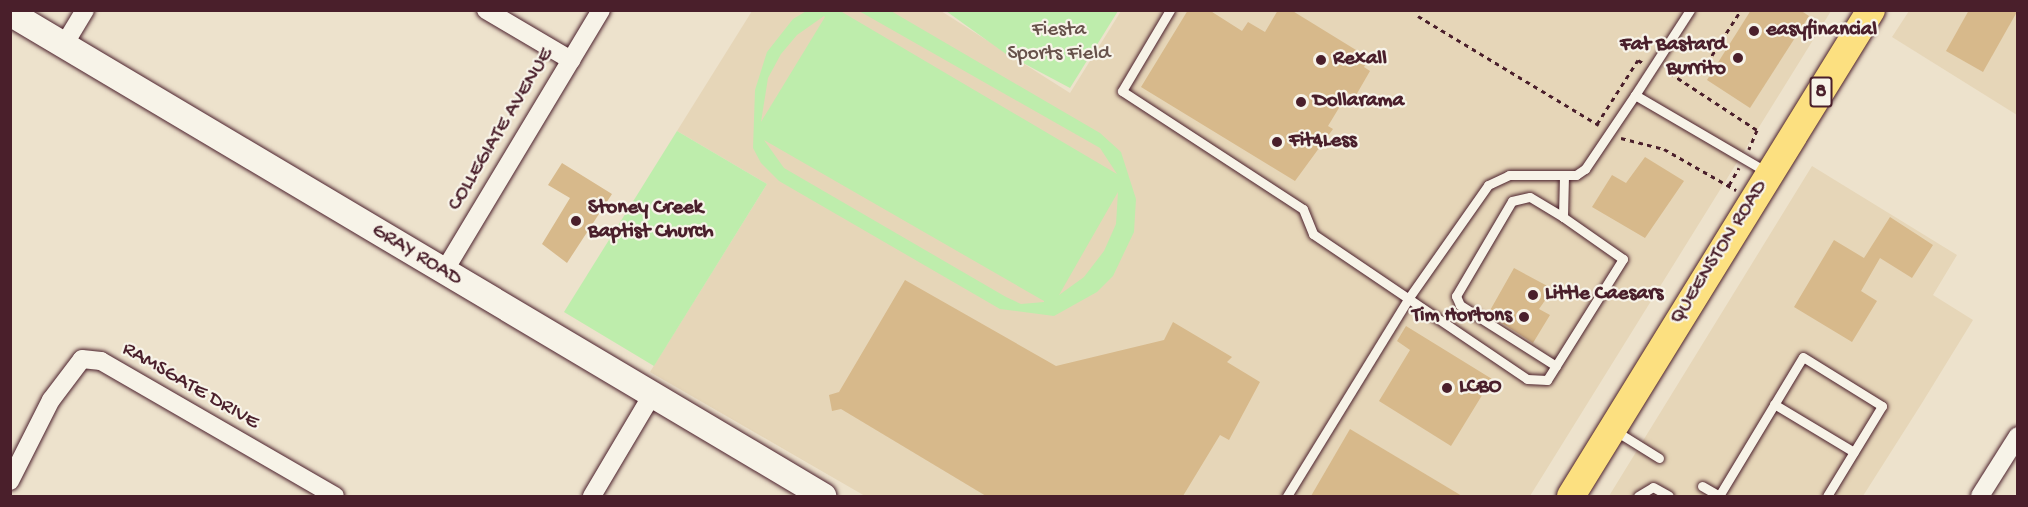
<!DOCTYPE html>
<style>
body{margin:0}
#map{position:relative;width:2028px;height:507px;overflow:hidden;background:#ede2cc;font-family:"Gochi Hand",sans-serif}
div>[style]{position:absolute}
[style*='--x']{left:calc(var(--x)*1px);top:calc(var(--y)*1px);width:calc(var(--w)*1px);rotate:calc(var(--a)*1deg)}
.built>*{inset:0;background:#e6d6b8}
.green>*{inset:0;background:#beedac}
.building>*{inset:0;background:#d7b98b}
.path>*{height:3px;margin-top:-1.5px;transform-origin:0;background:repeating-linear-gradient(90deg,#4a1f2b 0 4.5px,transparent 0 9px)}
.roads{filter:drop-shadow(0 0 2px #4a1f2b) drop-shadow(0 0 2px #4a1f2b)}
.lane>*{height:9px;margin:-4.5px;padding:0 4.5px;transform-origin:4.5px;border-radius:4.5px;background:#f7f3e8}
.street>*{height:18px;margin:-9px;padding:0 9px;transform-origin:9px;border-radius:9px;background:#f7f3e8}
.secondary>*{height:26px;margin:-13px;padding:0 13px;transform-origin:13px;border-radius:13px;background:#f7f3e8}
.primary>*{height:28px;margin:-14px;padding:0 14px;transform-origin:14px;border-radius:14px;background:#fce080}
.dots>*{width:16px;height:16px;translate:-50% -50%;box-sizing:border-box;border:3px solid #f7f3e8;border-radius:50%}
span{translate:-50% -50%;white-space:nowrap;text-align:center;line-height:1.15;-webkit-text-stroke:4.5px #f7f3e8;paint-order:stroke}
.shield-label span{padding:2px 4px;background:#f7f3e8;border:2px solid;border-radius:4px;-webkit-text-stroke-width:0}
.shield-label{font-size:20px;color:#4a1f2b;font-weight:700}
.park-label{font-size:21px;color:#67524b}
.poi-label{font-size:21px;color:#4a1f2b;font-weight:700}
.left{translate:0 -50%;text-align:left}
.right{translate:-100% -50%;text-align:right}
.street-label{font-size:21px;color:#4a1f2b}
.frame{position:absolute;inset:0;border:12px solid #4a1f2b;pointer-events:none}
</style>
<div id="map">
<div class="built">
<div style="clip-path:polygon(752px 11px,941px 11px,1070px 93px,1121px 11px,1831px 11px,1530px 496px,865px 496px,650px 372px,767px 184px,677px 131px)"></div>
<div style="clip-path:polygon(1909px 11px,2017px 11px,2017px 115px,1892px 37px)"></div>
<div style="clip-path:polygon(1812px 166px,1957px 255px,1933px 295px,1973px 320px,1922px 403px,1863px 496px,1609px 496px)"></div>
</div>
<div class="green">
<div style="clip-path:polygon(evenodd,808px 10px,853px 11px,842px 12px,1117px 174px,1100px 148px,859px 11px,891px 11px,1100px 133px,1121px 152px,1136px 199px,1134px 232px,1113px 276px,1097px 292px,1054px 316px,1000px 309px,779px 181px,761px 163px,753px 148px,755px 90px,767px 52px,793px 19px,808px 10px,824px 16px,825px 17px,761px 122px,768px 78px,781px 54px,797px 35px,824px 16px,808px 10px,764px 140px,1044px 301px,1044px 302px,1021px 304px,1006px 297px,784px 168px,764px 140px,808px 10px,1118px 192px,1116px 224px,1104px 251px,1084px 277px,1059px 295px,1118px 192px)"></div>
<div style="clip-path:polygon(946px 11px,1118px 11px,1070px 88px,1006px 54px)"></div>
<div style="clip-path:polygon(677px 131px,767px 184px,654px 366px,564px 312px)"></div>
</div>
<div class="building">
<div style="clip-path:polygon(1188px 10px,1209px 10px,1242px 31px,1248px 22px,1265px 32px,1278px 10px,1291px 10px,1369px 58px,1364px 67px,1370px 71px,1355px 97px,1348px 93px,1328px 126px,1333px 129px,1295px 181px,1141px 87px)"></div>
<div style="clip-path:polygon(1751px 10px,1800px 10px,1809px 16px,1750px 108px,1707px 80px)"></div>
<div style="clip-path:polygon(1969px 10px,2018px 10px,1983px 72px,1946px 51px)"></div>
<div style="clip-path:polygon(1645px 157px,1684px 181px,1645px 238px,1592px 207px,1612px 175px,1626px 183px)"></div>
<div style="clip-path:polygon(562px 163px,612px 194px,567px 263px,542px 244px,570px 198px,548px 185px)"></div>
<div style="clip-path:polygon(1890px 217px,1933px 245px,1912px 278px,1880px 258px,1861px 291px,1877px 301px,1852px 342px,1794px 307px,1834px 240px,1864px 258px)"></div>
<div style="clip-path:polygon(1514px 268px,1553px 289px,1539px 309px,1550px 315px,1533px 343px,1488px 314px)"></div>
<div style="clip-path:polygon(905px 280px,1056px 366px,1164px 340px,1173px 322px,1232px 357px,1227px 362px,1260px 382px,1229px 440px,1220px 435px,1183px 496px,986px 496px,841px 409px,832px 411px,829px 395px,839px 392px)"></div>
<div style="clip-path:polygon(1406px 326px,1492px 379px,1451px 446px,1379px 401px,1410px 350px,1397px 341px)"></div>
<div style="clip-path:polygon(1350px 429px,1462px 496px,1311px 496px)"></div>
</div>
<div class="path">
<div style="--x:1418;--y:16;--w:211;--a:31.1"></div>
<div style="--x:1666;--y:72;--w:42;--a:-12.4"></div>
<div style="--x:1707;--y:63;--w:63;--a:-57.3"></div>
<div style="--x:1670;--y:73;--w:104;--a:33.2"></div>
<div style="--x:1757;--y:130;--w:21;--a:113"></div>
<div style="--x:1597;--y:124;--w:76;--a:-57.4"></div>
<div style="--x:1638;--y:60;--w:6;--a:31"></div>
<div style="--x:1621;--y:138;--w:44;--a:14.3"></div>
<div style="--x:1664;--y:149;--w:83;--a:29.7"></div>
<div style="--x:1729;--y:185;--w:20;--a:-60"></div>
</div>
<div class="roads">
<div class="lane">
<div style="--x:1170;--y:10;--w:94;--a:120.7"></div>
<div style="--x:1122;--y:91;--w:216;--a:33.1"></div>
<div style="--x:1303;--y:209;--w:27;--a:68"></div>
<div style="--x:1313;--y:234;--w:258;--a:34.1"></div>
<div style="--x:1527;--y:379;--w:20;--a:3"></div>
<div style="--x:1547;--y:380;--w:143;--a:-57.9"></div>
<div style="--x:1623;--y:259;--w:73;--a:-145"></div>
<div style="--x:1563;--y:217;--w:40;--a:-88.6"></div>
<div style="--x:1635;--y:95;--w:101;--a:-57.1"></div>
<div style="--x:1556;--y:366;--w:114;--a:-147.6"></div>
<div style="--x:1460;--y:305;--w:10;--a:-114"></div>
<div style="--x:1456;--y:296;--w:110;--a:-59.5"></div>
<div style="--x:1512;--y:201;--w:18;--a:-13"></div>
<div style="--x:1530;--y:197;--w:39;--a:31"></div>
<div style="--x:1774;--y:404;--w:93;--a:31"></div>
<div style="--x:1614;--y:430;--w:53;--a:31.9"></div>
<div style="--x:1702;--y:486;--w:20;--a:30"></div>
<div style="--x:1287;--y:496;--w:231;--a:-58.4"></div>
<div style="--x:1408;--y:299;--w:139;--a:-54.9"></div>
<div style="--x:1488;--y:185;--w:23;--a:-25"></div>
<div style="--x:1509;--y:175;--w:67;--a:0"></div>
<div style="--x:1576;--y:175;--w:11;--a:-34"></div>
<div style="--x:1585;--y:169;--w:89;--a:-56"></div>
<div style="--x:1635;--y:95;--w:153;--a:30.3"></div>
<div style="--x:1638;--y:496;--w:17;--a:-31"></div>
<div style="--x:1653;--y:487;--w:18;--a:29"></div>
<div style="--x:1719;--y:496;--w:162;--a:-58.9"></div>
<div style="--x:1803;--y:357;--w:93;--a:31.8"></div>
<div style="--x:1882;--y:406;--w:105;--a:121.4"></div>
</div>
<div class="street">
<div style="--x:486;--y:10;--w:99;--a:30.5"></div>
<div style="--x:64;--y:45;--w:41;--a:-59"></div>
<div style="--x:443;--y:273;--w:307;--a:-59"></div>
<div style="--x:10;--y:481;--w:91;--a:-63.2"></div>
<div style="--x:51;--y:400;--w:51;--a:-52.9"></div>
<div style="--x:82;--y:359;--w:19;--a:6"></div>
<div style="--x:101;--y:361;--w:270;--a:30"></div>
<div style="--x:592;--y:496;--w:117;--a:-59.3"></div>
<div style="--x:1980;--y:496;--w:71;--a:-57.7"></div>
</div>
<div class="secondary">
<div style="--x:10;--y:13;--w:946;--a:30.71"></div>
</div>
<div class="primary">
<div style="--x:1571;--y:496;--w:571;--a:-58.31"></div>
</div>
</div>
<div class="dots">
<div style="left:1754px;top:31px;background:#4a1f2b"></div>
<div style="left:1738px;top:58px;background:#4a1f2b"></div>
<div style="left:1321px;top:60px;background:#4a1f2b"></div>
<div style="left:1301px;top:102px;background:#4a1f2b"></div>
<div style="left:1277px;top:142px;background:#4a1f2b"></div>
<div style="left:576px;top:221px;background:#4a1f2b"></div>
<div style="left:1533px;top:295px;background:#4a1f2b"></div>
<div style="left:1524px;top:317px;background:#4a1f2b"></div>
<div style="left:1447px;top:388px;background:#4a1f2b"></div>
</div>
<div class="shield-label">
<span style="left:1821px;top:92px">8</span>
</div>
<div class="park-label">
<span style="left:1059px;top:43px">Fiesta<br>Sports Field</span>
</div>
<div class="poi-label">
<span class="left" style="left:1766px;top:31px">easyfinancial</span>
<span class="right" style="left:1726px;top:58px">Fat Bastard<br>Burrito</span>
<span class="left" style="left:1333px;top:60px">Rexall</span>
<span class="left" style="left:1313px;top:102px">Dollarama</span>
<span class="left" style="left:1289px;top:142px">Fit4Less</span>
<span class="left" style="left:588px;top:221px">Stoney Creek<br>Baptist Church</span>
<span class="left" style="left:1545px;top:295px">Little Caesars</span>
<span class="right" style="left:1512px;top:317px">Tim Hortons</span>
<span class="left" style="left:1459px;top:388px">LCBO</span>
</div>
<div class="street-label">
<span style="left:502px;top:130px;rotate:-59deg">COLLEGIATE AVENUE</span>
<span style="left:1720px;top:253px;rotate:-58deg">QUEENSTON ROAD</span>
<span style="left:416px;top:256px;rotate:31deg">GRAY ROAD</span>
<span style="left:190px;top:387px;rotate:30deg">RAMSGATE DRIVE</span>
</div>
<div class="frame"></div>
</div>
